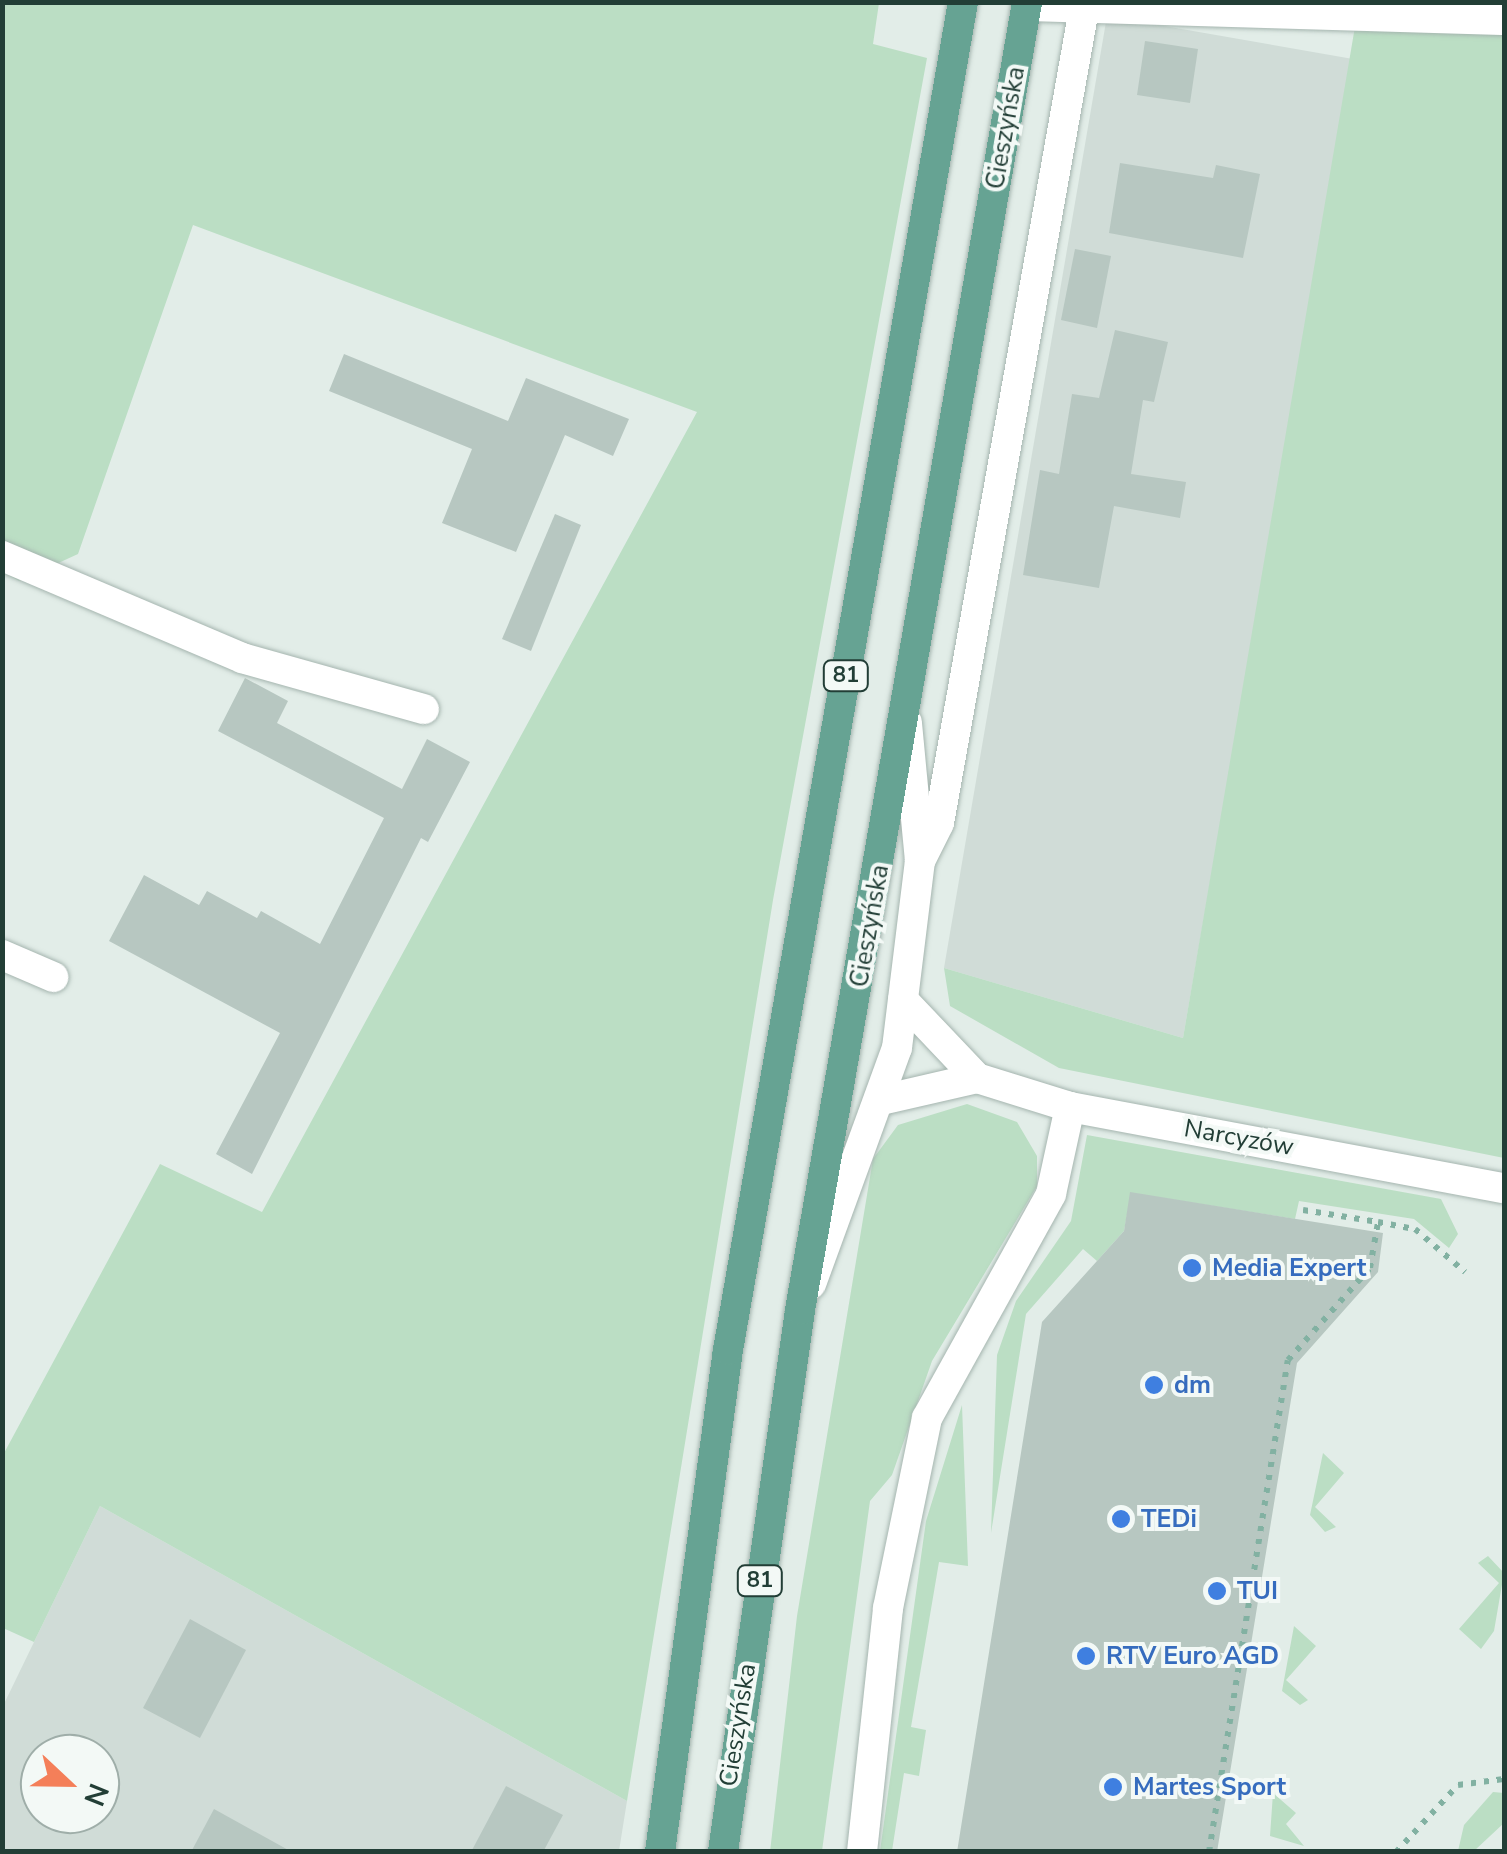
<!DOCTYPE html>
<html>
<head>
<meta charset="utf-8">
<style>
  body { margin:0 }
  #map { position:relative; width:1507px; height:1854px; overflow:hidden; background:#e2ede8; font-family:"Nunito Sans",sans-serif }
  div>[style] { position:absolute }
  .built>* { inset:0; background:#d0dcd7 }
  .green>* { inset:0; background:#bbdec4 }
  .building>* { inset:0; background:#b7c7c1 }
  .path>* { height:6px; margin-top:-3px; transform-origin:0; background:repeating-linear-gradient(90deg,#82b1a2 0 5px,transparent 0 13px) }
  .roads { filter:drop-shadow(0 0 2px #a5b5af) drop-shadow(0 0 2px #a5b5af) }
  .minor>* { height:30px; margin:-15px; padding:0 15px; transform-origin:15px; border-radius:15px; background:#fff }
  .major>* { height:30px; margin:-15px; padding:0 15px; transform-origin:15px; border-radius:15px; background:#66a393 }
  .dots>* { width:28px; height:28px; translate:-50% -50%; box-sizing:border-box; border:5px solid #f3f9f6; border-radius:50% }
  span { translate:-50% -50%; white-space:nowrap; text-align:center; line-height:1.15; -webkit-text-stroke:8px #f3f9f6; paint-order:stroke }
  .shield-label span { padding:2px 8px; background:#f3f9f6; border:2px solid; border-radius:8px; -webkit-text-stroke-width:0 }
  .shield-label { font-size:22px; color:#223e36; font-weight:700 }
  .street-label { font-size:25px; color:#223e36 }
  .shop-label { font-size:25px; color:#366cbe; font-weight:700 }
  .left { translate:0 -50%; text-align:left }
  .frame { position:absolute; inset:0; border:5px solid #223e36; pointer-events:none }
  .north { position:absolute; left:20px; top:1734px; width:100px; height:100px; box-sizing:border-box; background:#f3f9f6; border:2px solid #9faea9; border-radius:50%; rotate:112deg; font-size:28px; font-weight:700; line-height:40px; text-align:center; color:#223e36 }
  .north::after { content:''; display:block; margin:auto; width:35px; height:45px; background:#f47f59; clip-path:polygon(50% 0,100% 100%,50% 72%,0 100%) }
</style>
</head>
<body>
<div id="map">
  <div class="built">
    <div style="clip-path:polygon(1107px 16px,1353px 59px,1183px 1038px,944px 968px)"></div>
    <div style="clip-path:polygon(evenodd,100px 1506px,627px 1801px,619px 1851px,3px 1851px,2px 1708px,100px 1506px,40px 1754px,100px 1754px,100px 1814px,40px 1814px,40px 1754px)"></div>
  </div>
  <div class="green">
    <div style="clip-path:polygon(3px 3px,879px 3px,873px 44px,927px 58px,773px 900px,627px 1801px,100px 1506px,34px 1642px,3px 1628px,3px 1455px,160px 1164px,262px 1212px,697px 412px,193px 225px,78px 554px,19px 581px,3px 572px)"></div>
    <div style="clip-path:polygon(1359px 3px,1504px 3px,1504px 1158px,1059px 1068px,950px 1006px,944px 968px,1183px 1038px)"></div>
    <div style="clip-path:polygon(967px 1104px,1017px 1122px,1037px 1156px,1037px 1186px,932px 1361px,892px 1475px,870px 1501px,822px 1851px,770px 1852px,797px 1616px,873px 1159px,898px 1125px)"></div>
    <div style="clip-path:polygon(1087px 1135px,1441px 1199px,1458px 1234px,1449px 1248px,1414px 1219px,1299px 1201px,1295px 1219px,1131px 1193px,1124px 1231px,1097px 1261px,1083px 1249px,1026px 1314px,991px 1533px,997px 1355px,1016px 1301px,1071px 1221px)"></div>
    <div style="clip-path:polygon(962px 1405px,968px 1566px,939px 1562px,911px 1727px,926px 1730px,919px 1776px,904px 1773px,892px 1851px,880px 1851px,926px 1521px)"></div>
    <div style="clip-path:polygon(1323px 1453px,1344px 1473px,1315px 1507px,1336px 1527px,1325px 1532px,1310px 1515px)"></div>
    <div style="clip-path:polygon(1488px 1556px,1504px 1573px,1494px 1631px,1481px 1649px,1459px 1629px,1499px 1583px,1478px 1563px)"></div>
    <div style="clip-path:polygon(1294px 1626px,1316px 1646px,1286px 1680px,1308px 1700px,1300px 1705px,1282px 1691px)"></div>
    <div style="clip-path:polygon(1493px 1792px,1504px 1793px,1504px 1823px,1474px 1851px,1458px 1851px,1464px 1825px)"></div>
    <div style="clip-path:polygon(1273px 1793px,1296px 1813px,1286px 1824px,1304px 1846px,1270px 1836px)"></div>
  </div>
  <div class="building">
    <div style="clip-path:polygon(1145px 41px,1198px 49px,1190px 103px,1137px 95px)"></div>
    <div style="clip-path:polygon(1120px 163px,1213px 178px,1216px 165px,1260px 174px,1243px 258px,1109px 233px)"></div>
    <div style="clip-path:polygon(1075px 249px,1111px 256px,1097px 328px,1061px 320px)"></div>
    <div style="clip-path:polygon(1115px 330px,1168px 342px,1154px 402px,1143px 400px,1131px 474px,1186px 482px,1180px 518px,1114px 506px,1099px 588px,1023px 575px,1040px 470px,1059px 474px,1072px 394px,1099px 398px)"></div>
    <div style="clip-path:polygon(344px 354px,508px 421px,526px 378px,629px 419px,613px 456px,565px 435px,516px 552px,442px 523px,472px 449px,329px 391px)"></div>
    <div style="clip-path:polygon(555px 514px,581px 525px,531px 651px,502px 639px)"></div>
    <div style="clip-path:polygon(245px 678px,288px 701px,277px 723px,402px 789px,427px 739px,470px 762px,428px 842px,421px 838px,252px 1174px,216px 1154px,280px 1033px,109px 941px,144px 875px,199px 905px,207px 891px,257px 918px,261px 911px,320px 944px,384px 818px,218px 731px)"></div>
    <div style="clip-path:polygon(1130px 1192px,1383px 1233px,1378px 1272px,1297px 1363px,1217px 1852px,957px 1852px,1042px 1322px,1124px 1231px)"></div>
    <div style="clip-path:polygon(190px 1619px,246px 1650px,200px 1738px,143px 1708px)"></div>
    <div style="clip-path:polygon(506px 1786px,563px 1815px,543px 1852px,471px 1852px)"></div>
    <div style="clip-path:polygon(214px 1809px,292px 1852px,191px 1852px)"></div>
  </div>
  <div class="path">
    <div style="left:1303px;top:1210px;width:76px;rotate:9.1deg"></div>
    <div style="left:1209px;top:1852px;width:498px;rotate:-80.9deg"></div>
    <div style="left:1288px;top:1360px;width:123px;rotate:-48.3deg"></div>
    <div style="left:1370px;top:1268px;width:47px;rotate:-80.1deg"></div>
    <div style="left:1378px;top:1222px;width:38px;rotate:11deg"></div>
    <div style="left:1415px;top:1229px;width:66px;rotate:40.7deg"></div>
    <div style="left:1396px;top:1852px;width:91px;rotate:-47.2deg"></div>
    <div style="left:1458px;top:1785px;width:46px;rotate:-7.4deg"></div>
  </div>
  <div class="roads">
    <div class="minor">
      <div style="left:1027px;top:6px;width:477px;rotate:1.7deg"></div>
      <div style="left:2px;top:556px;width:261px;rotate:23deg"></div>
      <div style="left:242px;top:658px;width:189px;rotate:15.7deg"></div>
      <div style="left:920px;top:861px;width:42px;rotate:-63.4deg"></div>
      <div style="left:939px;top:823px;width:827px;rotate:-79.9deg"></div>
      <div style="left:2px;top:955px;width:56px;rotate:23.3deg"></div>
      <div style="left:903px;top:1000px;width:108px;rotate:46.5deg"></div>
      <div style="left:977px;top:1078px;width:97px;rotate:17.3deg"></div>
      <div style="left:1070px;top:1107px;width:441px;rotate:10.6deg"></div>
      <div style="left:886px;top:1099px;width:93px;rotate:-13deg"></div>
      <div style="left:811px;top:1284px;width:251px;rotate:-70deg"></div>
      <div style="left:897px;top:1048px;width:188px;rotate:-83deg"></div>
      <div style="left:920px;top:861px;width:139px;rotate:-95.4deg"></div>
      <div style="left:862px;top:1852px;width:245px;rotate:-83.9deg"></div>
      <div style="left:888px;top:1608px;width:194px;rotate:-78.4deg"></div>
      <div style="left:927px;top:1418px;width:256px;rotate:-61deg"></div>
      <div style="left:1051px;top:1194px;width:89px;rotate:-77.7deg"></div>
    </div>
    <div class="major">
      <div style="left:660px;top:1852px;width:507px;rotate:-82.29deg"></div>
      <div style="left:728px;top:1350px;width:1368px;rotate:-80.11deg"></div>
      <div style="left:723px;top:1852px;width:547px;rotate:-81.91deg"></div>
      <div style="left:800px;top:1310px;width:1328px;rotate:-80.15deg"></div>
    </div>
  </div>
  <div class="dots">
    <div style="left:1192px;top:1268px;background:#3f7fe0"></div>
    <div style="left:1154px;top:1385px;background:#3f7fe0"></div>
    <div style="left:1121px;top:1519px;background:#3f7fe0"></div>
    <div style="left:1217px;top:1591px;background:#3f7fe0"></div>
    <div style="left:1086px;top:1656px;background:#3f7fe0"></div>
    <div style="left:1113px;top:1787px;background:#3f7fe0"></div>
  </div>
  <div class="shield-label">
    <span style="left:846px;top:676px">81</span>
    <span style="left:760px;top:1581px">81</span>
  </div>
  <div class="street-label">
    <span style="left:1006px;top:128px;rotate:-80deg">Cieszyńska</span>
    <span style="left:870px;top:926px;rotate:-80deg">Cieszyńska</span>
    <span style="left:1239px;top:1138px;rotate:10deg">Narcyzów</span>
    <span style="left:738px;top:1725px;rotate:-81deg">Cieszyńska</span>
  </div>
  <div class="shop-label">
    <span class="left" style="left:1212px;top:1268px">Media Expert</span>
    <span class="left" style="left:1174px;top:1385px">dm</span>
    <span class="left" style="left:1141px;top:1519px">TEDi</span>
    <span class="left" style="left:1237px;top:1591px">TUI</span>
    <span class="left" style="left:1106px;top:1656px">RTV Euro AGD</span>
    <span class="left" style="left:1133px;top:1787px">Martes Sport</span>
  </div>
  <div class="frame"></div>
  <div class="north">N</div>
</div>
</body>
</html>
